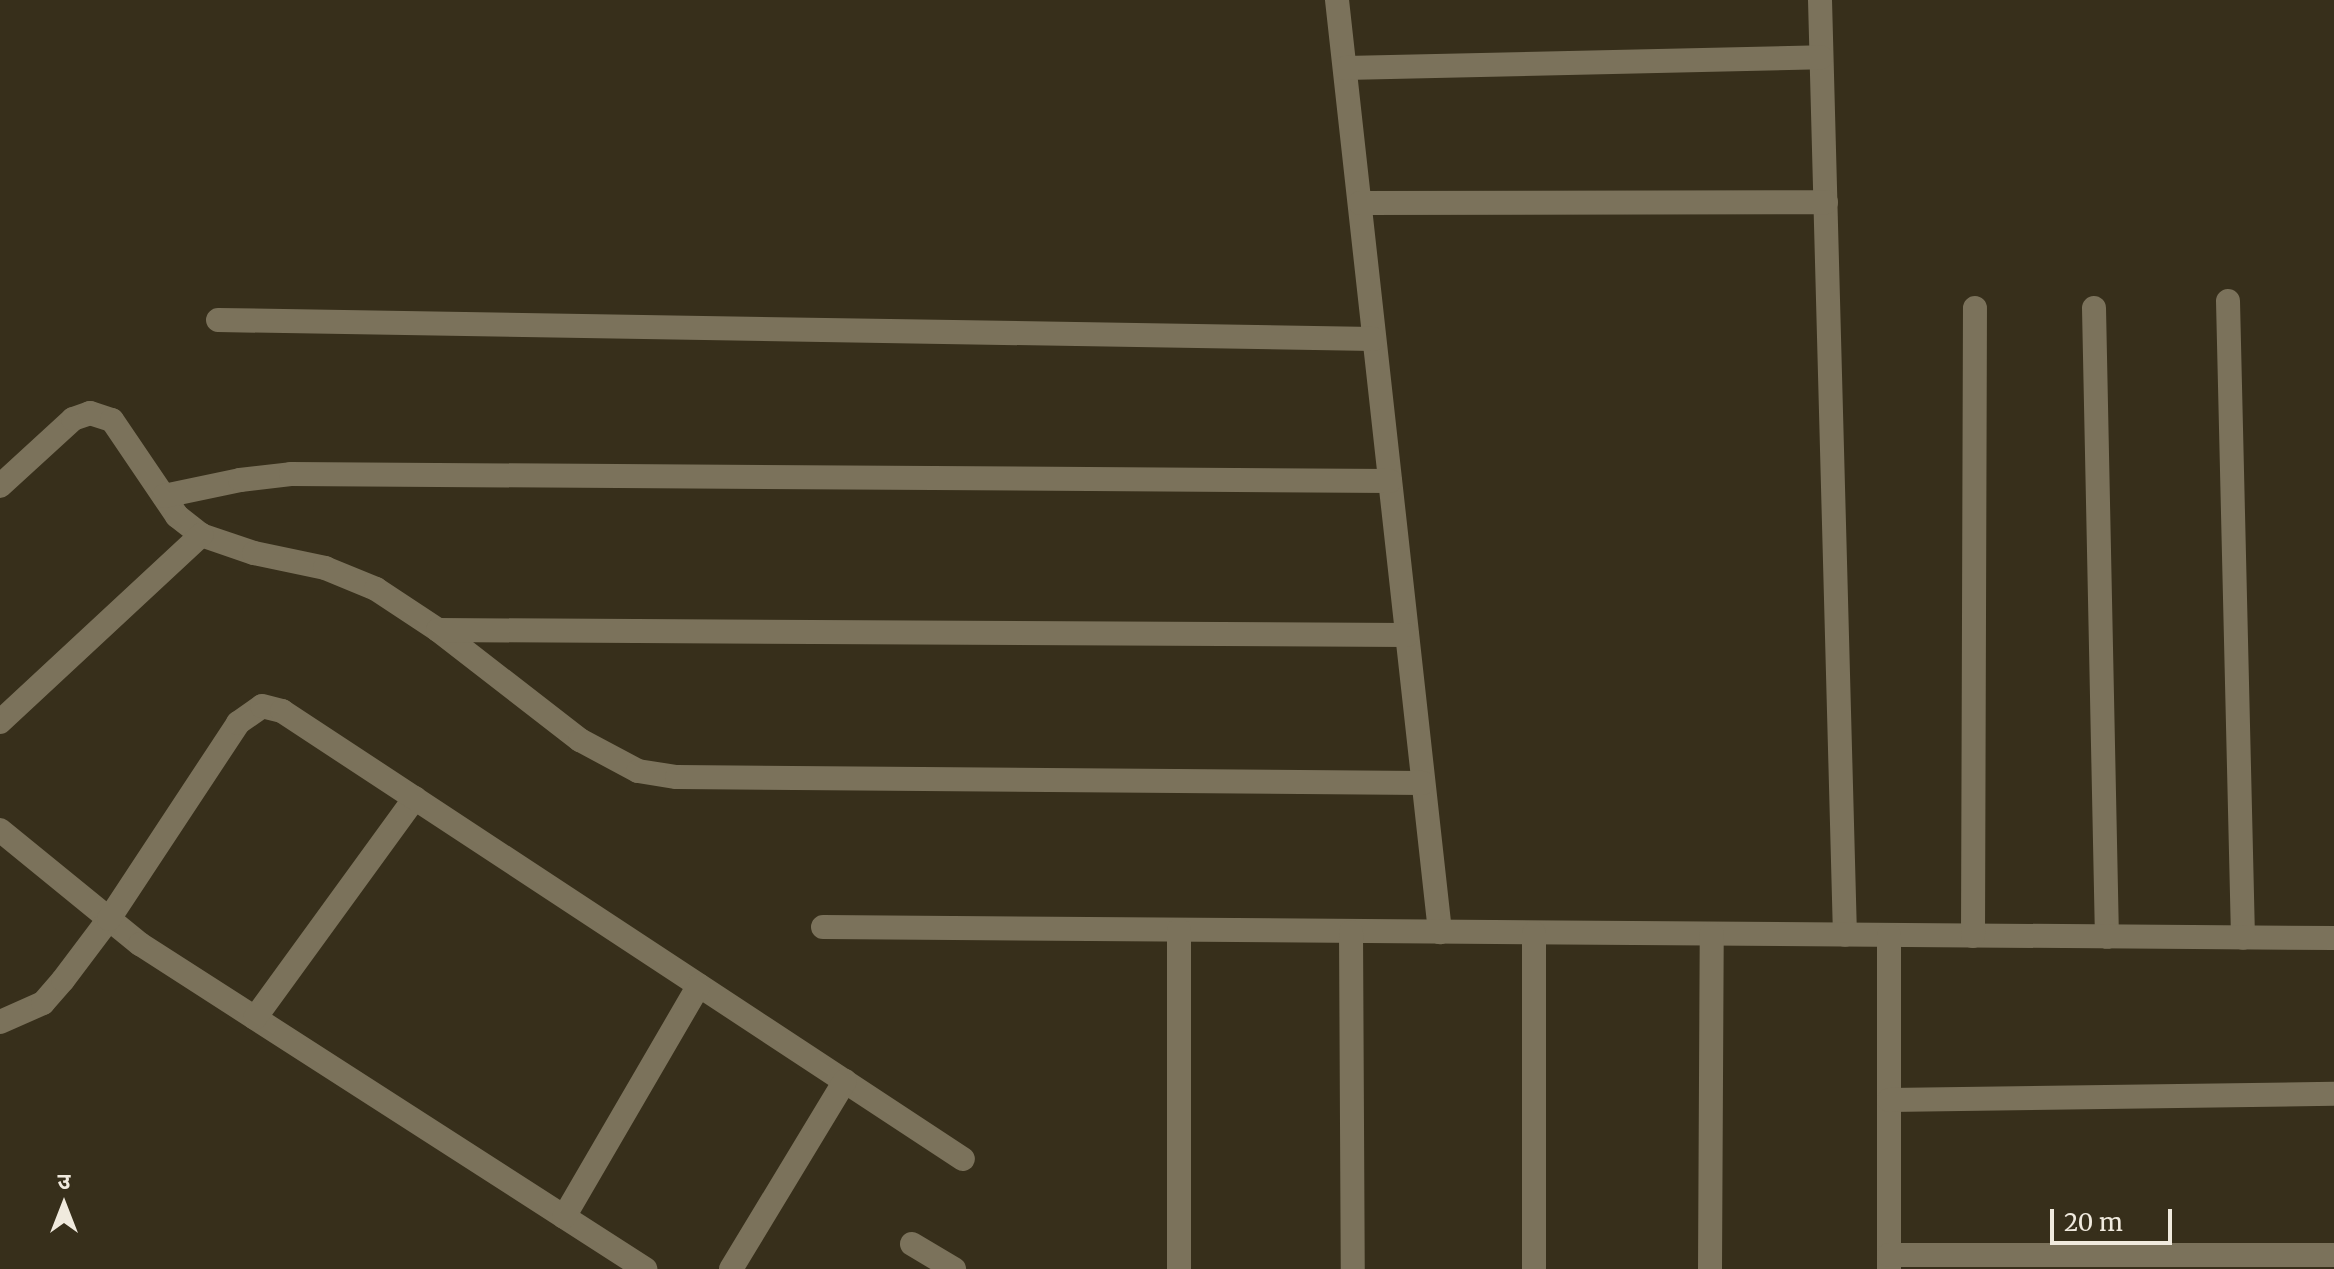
<!DOCTYPE html>
<html>
<head>
<meta charset="utf-8">
<style>
  body { margin:0 }
  #map { position:relative; width:2334px; height:1269px; overflow:hidden; background:#372f1b; font-family:Merriweather,"Noto Sans Devanagari",serif }
  div>[style] { position:absolute }
  .street>* { height:24px; margin:-12px; padding:0 12px; transform-origin:12px; border-radius:12px; background:#7b725b }
  span { translate:-50% -50%; white-space:nowrap; text-align:center; line-height:1.15; -webkit-text-stroke:7px #372f1b; paint-order:stroke }
  .north { position:absolute; left:24px; top:1165px; width:80px; height:80px; -webkit-text-stroke:6px #372f1b; paint-order:stroke; rotate:0deg; font-size:22px; font-weight:700; line-height:32px; text-align:center; color:#f0eade }
  .north::after { content:''; display:block; margin:auto; width:28px; height:36px; background:#f0eade; clip-path:polygon(50% 0,100% 100%,50% 72%,0 100%) }
  .scale { position:absolute; left:2050px; top:1209px; width:122px; height:36px; box-sizing:border-box; border:4px solid #f0eade; border-top:0; padding-left:10px; font-size:24px; line-height:28px; white-space:nowrap; color:#f0eade; -webkit-text-stroke:6px #372f1b; paint-order:stroke }
</style>
</head>
<body>
<div id="map">
  <div class="street">
    <div style="left:1337px;top:0;width:938px;rotate:83.69deg"></div>
    <div style="left:1820px;top:0;width:935px;rotate:88.47deg"></div>
    <div style="left:1345px;top:68px;width:476px;rotate:-1.3deg"></div>
    <div style="left:1360px;top:203px;width:466px;rotate:-0.1deg"></div>
    <div style="left:2228px;top:301px;width:637px;rotate:88.65deg"></div>
    <div style="left:2094px;top:308px;width:629px;rotate:88.82deg"></div>
    <div style="left:218px;top:320px;width:1156px;rotate:0.94deg"></div>
    <div style="left:0;top:486px;width:99px;rotate:-42.5deg"></div>
    <div style="left:73px;top:419px;width:18px;rotate:-19deg"></div>
    <div style="left:90px;top:413px;width:23px;rotate:18deg"></div>
    <div style="left:112px;top:420px;width:116px;rotate:55.9deg"></div>
    <div style="left:177px;top:516px;width:31px;rotate:38deg"></div>
    <div style="left:201px;top:535px;width:56px;rotate:18.8deg"></div>
    <div style="left:254px;top:553px;width:73px;rotate:11.9deg"></div>
    <div style="left:325px;top:568px;width:55px;rotate:22.4deg"></div>
    <div style="left:376px;top:589px;width:74px;rotate:33.5deg"></div>
    <div style="left:438px;top:630px;width:180px;rotate:37.8deg"></div>
    <div style="left:580px;top:740px;width:66px;rotate:28.1deg"></div>
    <div style="left:638px;top:771px;width:39px;rotate:9deg"></div>
    <div style="left:677px;top:777px;width:746px;rotate:0.46deg"></div>
    <div style="left:164px;top:496px;width:78px;rotate:-11.9deg"></div>
    <div style="left:240px;top:480px;width:51px;rotate:-6.7deg"></div>
    <div style="left:291px;top:474px;width:1099px;rotate:0.36deg"></div>
    <div style="left:438px;top:630px;width:969px;rotate:0.3deg"></div>
    <div style="left:0;top:722px;width:275px;rotate:-42.9deg"></div>
    <div style="left:0;top:830px;width:181px;rotate:39.2deg"></div>
    <div style="left:140px;top:944px;width:601px;rotate:32.76deg"></div>
    <div style="left:823px;top:927px;width:1511px;rotate:0.42deg"></div>
    <div style="left:1179px;top:930px;width:339px;rotate:90deg"></div>
    <div style="left:1351px;top:932px;width:337px;rotate:89.7deg"></div>
    <div style="left:1534px;top:933px;width:336px;rotate:90deg"></div>
    <div style="left:1889px;top:935px;width:334px;rotate:90deg"></div>
    <div style="left:1973px;top:936px;width:628px;rotate:-89.82deg"></div>
    <div style="left:255px;top:1018px;width:272px;rotate:-54deg"></div>
    <div style="left:0;top:1022px;width:47px;rotate:-23.8deg"></div>
    <div style="left:43px;top:1003px;width:30px;rotate:-49deg"></div>
    <div style="left:63px;top:980px;width:76px;rotate:-53deg"></div>
    <div style="left:109px;top:919px;width:235px;rotate:-56.6deg"></div>
    <div style="left:238px;top:723px;width:29px;rotate:-35deg"></div>
    <div style="left:262px;top:706px;width:21px;rotate:14deg"></div>
    <div style="left:282px;top:711px;width:815px;rotate:33.34deg"></div>
    <div style="left:1889px;top:1100px;width:445px;rotate:-0.8deg"></div>
    <div style="left:564px;top:1217px;width:268px;rotate:-59.8deg"></div>
    <div style="left:912px;top:1244px;width:49px;rotate:30.8deg"></div>
    <div style="left:1889px;top:1255px;width:445px"></div>
    <div style="left:731px;top:1269px;width:220px;rotate:-58.8deg"></div>
    <div style="left:1710px;top:1269px;width:335px;rotate:-89.7deg"></div>
  </div>
  <div class="north">उ</div>
  <div class="scale">20 m</div>
</div>
</body>
</html>
